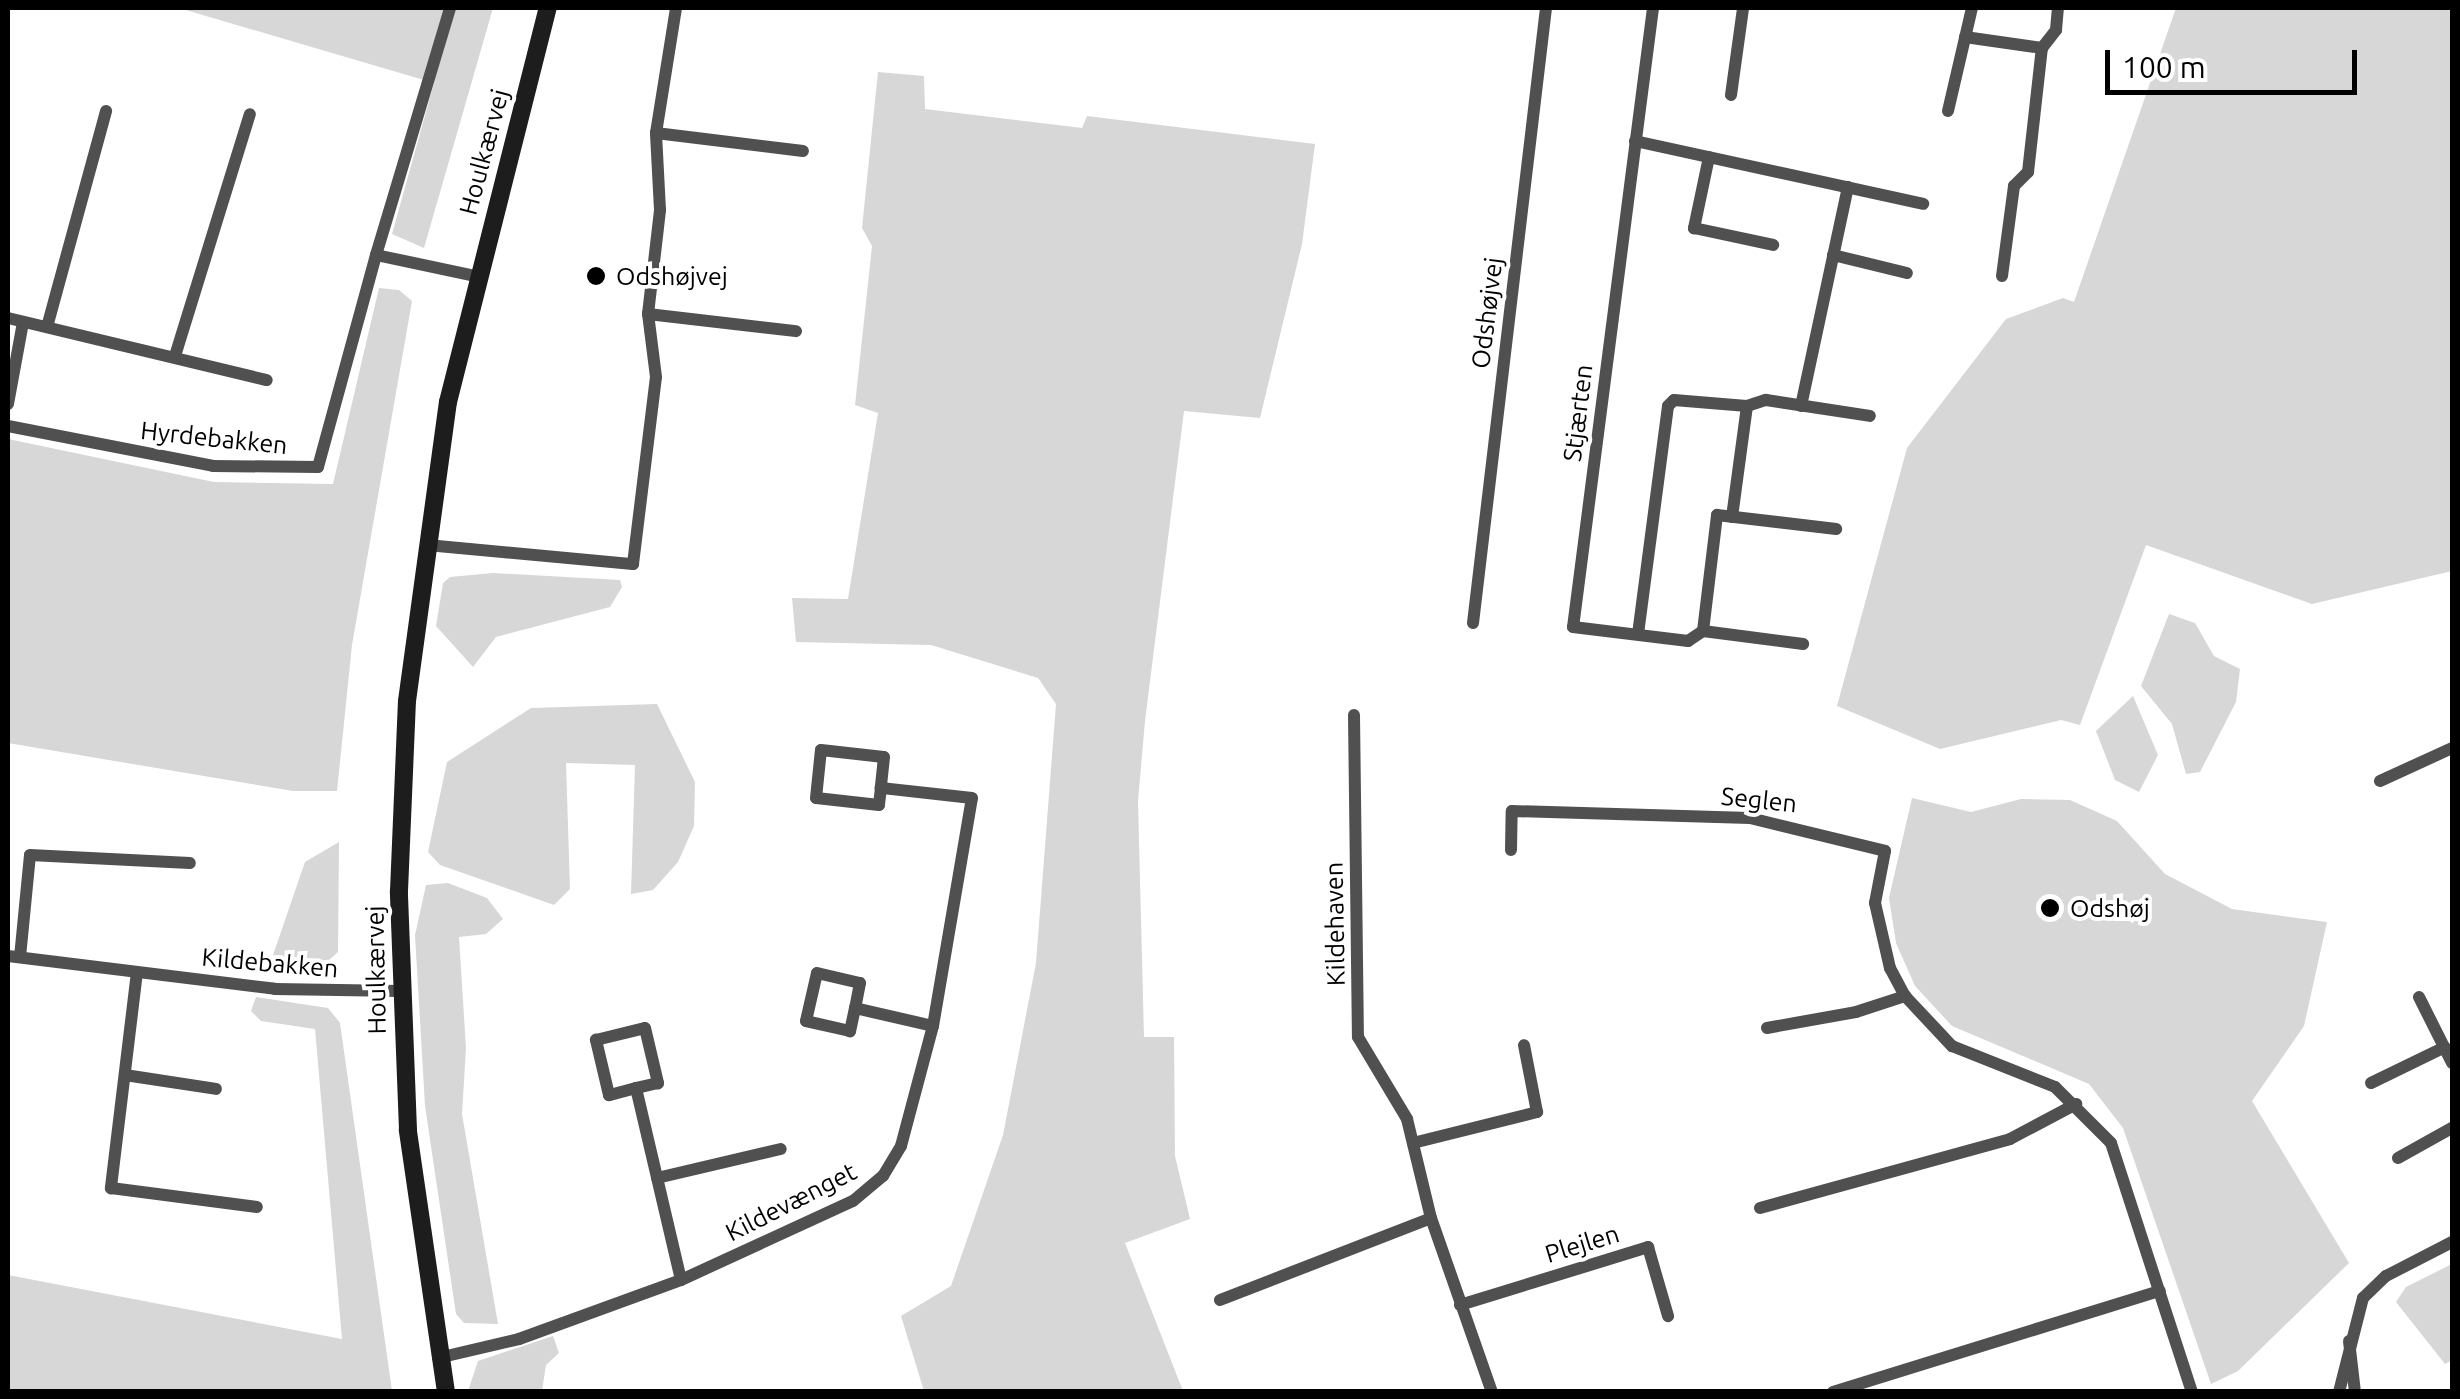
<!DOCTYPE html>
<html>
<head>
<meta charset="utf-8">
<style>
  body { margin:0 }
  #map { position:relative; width:2460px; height:1399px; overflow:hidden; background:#fff; font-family:Ubuntu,sans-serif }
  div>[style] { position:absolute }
  .green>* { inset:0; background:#d7d7d7 }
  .street>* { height:12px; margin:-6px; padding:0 6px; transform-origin:6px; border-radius:6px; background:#505050 }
  .secondary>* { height:18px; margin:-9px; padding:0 9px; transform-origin:9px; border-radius:9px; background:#1d1d1d }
  .dots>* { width:28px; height:28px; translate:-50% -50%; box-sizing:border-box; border:5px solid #fff; border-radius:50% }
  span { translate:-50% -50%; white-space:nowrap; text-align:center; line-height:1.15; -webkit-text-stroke:8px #fff; paint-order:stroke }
  .street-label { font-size:25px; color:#000 }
  .poi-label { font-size:25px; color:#000 }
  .left { translate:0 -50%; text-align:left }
  .frame { position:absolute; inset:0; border:10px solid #000; pointer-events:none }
  .scale { position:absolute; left:2105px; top:50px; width:252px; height:45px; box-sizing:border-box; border:5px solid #000; border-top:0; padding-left:12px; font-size:30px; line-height:35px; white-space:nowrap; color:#000; -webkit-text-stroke:8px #fff; paint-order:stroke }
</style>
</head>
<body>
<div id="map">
  <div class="green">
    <div style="clip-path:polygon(179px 8px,493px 8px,424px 248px,392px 234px,434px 83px)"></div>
    <div style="clip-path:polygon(2176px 8px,2452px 8px,2452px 571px,2312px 604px,2146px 545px,2080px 725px,2061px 720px,1940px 749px,1837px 706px,1907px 448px,2006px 319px,2063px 298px,2074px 302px)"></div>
    <div style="clip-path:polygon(878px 72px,924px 76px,925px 109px,1082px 128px,1087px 116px,1315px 144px,1302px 244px,1260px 418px,1184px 411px,1145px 721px,1138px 801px,1144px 1037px,1174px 1037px,1175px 1156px,1190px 1219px,1125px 1243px,1183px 1391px,924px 1391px,901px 1316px,951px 1286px,1003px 1135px,1036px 963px,1056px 704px,1038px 678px,931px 645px,796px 642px,792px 598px,848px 599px,878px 413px,855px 405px,872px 246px,862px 228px)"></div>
    <div style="clip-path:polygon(379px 288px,399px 290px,412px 301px,352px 645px,337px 791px,293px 791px,8px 743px,8px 439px,214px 482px,333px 484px)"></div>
    <div style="clip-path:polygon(493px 573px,620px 580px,622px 587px,610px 607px,496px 637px,473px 667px,436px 626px,443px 583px,450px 577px)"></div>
    <div style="clip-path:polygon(2169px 614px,2195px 623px,2214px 656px,2240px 669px,2236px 702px,2200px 772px,2186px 774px,2172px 724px,2141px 686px)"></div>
    <div style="clip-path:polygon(2133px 696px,2158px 755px,2139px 792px,2115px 780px,2096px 731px)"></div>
    <div style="clip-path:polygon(657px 704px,695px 782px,694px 826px,678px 862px,653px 890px,631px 894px,635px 765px,566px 763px,570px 889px,554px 905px,440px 865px,428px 852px,447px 762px,531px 708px)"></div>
    <div style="clip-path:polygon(1912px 798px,1971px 812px,2021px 799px,2070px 800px,2117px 821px,2165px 874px,2232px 909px,2327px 922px,2304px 1026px,2252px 1101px,2349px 1263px,2238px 1371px,2211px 1384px,2123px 1128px,2089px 1084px,1952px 1026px,1915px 986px,1896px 943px,1889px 898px)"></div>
    <div style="clip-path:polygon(339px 842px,338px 952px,328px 961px,290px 963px,273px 955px,305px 862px)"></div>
    <div style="clip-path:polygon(448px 883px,487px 898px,503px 919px,486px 934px,459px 937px,466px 1048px,462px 1114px,498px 1324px,464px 1323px,456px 1314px,425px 1106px,415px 935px,426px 885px)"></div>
    <div style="clip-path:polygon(256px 997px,328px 1008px,340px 1023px,392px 1391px,8px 1391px,8px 1275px,342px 1339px,315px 1029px,261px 1021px,251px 1011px)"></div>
    <div style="clip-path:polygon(2452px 1264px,2452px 1360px,2445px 1364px,2396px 1302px,2406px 1287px)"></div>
    <div style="clip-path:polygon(553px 1336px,559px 1353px,546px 1365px,542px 1391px,468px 1391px,478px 1361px)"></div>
  </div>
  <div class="street">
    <div style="left:1653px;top:8px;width:624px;rotate:97.36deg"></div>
    <div style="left:1573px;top:627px;width:116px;rotate:6.9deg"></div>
    <div style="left:1688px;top:641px;width:18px;rotate:-34deg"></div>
    <div style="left:1703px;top:631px;width:101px;rotate:7.4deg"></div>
    <div style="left:1965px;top:37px;width:78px;rotate:8.1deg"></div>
    <div style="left:1731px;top:95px;width:88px;rotate:-82.1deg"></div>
    <div style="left:1948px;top:111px;width:106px;rotate:-76.9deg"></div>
    <div style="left:656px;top:133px;width:148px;rotate:7deg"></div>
    <div style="left:1635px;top:141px;width:295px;rotate:12.3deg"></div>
    <div style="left:1709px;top:157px;width:73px;rotate:101.9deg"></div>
    <div style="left:1694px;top:228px;width:81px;rotate:12.1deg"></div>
    <div style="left:376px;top:255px;width:258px;rotate:-73.3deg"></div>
    <div style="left:1833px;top:255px;width:76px;rotate:13.7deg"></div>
    <div style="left:2002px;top:276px;width:91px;rotate:-82.4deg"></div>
    <div style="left:2014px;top:186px;width:20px;rotate:-45deg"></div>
    <div style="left:2028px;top:172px;width:125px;rotate:-83.6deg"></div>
    <div style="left:2042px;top:48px;width:23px;rotate:-52deg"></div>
    <div style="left:2056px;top:30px;width:22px;rotate:-85deg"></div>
    <div style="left:648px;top:314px;width:149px;rotate:6.6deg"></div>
    <div style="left:8px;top:318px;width:266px;rotate:13.5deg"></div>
    <div style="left:47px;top:327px;width:224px;rotate:-74.7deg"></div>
    <div style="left:175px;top:356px;width:253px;rotate:-72.8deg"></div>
    <div style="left:8px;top:404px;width:83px;rotate:-79.6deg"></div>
    <div style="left:1801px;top:406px;width:224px;rotate:-77.9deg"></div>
    <div style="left:8px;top:426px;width:209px;rotate:11deg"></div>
    <div style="left:213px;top:466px;width:105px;rotate:0.5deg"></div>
    <div style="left:318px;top:467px;width:220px;rotate:-74.7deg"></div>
    <div style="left:376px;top:255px;width:102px;rotate:11.9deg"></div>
    <div style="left:1732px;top:517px;width:112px;rotate:-82.3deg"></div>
    <div style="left:427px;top:545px;width:207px;rotate:5.3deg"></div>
    <div style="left:633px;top:564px;width:188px;rotate:-83deg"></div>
    <div style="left:656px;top:377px;width:64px;rotate:-97.2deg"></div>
    <div style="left:648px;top:314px;width:105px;rotate:-83.4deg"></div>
    <div style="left:660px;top:210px;width:77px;rotate:-93deg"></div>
    <div style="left:656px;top:133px;width:127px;rotate:-80.9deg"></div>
    <div style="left:1473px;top:623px;width:619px;rotate:-83.23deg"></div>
    <div style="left:1703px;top:631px;width:117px;rotate:-83.1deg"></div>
    <div style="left:1717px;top:515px;width:120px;rotate:6.7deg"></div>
    <div style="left:1638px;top:634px;width:230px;rotate:-82.5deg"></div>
    <div style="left:1668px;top:406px;width:8px;rotate:-45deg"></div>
    <div style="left:1674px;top:400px;width:73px;rotate:4.7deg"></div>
    <div style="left:1747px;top:406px;width:20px;rotate:-18deg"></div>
    <div style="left:1766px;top:400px;width:105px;rotate:8.7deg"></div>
    <div style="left:1354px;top:715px;width:322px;rotate:89.3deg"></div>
    <div style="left:1358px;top:1037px;width:96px;rotate:59.1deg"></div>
    <div style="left:1407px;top:1119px;width:102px;rotate:76.4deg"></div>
    <div style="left:1431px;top:1218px;width:184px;rotate:70.7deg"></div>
    <div style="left:2380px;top:781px;width:79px;rotate:-24.6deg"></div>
    <div style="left:1511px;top:850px;width:39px;rotate:-89deg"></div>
    <div style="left:1512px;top:811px;width:238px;rotate:1.7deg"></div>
    <div style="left:1750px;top:818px;width:139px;rotate:13.7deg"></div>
    <div style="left:1885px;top:851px;width:53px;rotate:100.9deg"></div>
    <div style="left:1875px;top:903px;width:67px;rotate:77deg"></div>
    <div style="left:1890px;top:968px;width:32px;rotate:62deg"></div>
    <div style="left:1905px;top:996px;width:69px;rotate:46.8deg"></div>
    <div style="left:1952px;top:1046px;width:111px;rotate:21.7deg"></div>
    <div style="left:2055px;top:1087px;width:79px;rotate:45deg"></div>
    <div style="left:2111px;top:1143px;width:262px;rotate:72deg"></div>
    <div style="left:8px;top:956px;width:269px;rotate:7deg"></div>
    <div style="left:275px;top:989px;width:125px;rotate:0.9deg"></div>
    <div style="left:20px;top:957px;width:102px;rotate:-84.4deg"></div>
    <div style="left:30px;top:855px;width:160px;rotate:2.9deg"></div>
    <div style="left:137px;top:972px;width:218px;rotate:96.9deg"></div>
    <div style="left:111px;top:1188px;width:147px;rotate:7.4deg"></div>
    <div style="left:2419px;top:997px;width:74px;rotate:63.4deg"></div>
    <div style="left:855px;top:1008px;width:24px;rotate:102deg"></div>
    <div style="left:850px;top:1031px;width:45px;rotate:-167.2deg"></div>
    <div style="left:806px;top:1021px;width:49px;rotate:-77.1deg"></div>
    <div style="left:817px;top:973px;width:44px;rotate:13.1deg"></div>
    <div style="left:860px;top:983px;width:25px;rotate:101deg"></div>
    <div style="left:855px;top:1008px;width:80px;rotate:13deg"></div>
    <div style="left:1767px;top:1028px;width:90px;rotate:-10.2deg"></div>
    <div style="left:1856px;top:1012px;width:52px;rotate:-18.1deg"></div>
    <div style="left:125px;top:1075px;width:92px;rotate:8.7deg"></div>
    <div style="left:2371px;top:1083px;width:82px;rotate:-25.9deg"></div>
    <div style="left:636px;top:1088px;width:28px;rotate:165deg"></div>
    <div style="left:609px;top:1095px;width:57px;rotate:-103.3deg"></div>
    <div style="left:596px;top:1040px;width:50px;rotate:-13.8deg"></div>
    <div style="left:645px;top:1028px;width:57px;rotate:76.7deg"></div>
    <div style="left:658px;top:1083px;width:23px;rotate:167deg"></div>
    <div style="left:636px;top:1088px;width:197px;rotate:76.8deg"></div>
    <div style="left:1413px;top:1143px;width:128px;rotate:-14deg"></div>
    <div style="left:1537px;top:1112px;width:68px;rotate:-101deg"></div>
    <div style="left:2398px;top:1158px;width:62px;rotate:-29.1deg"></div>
    <div style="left:657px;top:1178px;width:127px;rotate:-13.2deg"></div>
    <div style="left:1760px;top:1208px;width:259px;rotate:-15.4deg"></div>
    <div style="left:2010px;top:1139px;width:75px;rotate:-27.9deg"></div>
    <div style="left:1220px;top:1300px;width:226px;rotate:-21.2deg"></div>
    <div style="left:1460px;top:1305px;width:197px;rotate:-17.1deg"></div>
    <div style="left:1648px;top:1247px;width:72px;rotate:73.8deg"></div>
    <div style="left:2349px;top:1341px;width:51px;rotate:83.3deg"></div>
    <div style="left:438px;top:1358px;width:83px;rotate:-13.2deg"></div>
    <div style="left:519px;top:1339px;width:172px;rotate:-20deg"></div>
    <div style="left:681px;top:1280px;width:189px;rotate:-24.7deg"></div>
    <div style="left:853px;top:1201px;width:39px;rotate:-40deg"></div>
    <div style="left:883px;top:1176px;width:35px;rotate:-59deg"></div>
    <div style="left:901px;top:1146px;width:124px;rotate:-75.1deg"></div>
    <div style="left:933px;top:1026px;width:231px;rotate:-80.3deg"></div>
    <div style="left:972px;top:798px;width:92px;rotate:-173.7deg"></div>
    <div style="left:881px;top:788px;width:17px;rotate:97deg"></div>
    <div style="left:879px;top:805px;width:63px;rotate:-173.7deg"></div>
    <div style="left:816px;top:798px;width:48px;rotate:-84.1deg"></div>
    <div style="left:821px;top:750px;width:63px;rotate:6.3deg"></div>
    <div style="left:884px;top:757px;width:31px;rotate:96deg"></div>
    <div style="left:1833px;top:1392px;width:342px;rotate:-17.2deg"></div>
    <div style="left:2339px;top:1392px;width:97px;rotate:-75.7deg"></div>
    <div style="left:2363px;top:1298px;width:32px;rotate:-44deg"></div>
    <div style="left:2386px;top:1276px;width:74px;rotate:-27.3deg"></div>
  </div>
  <div class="secondary">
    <div style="left:446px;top:1392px;width:265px;rotate:-98.3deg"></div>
    <div style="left:408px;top:1130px;width:239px;rotate:-92.2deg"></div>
    <div style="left:399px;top:891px;width:190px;rotate:-87.6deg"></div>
    <div style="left:407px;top:701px;width:302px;rotate:-82.2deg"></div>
    <div style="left:448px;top:402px;width:406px;rotate:-75.8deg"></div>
  </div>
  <div class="dots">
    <div style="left:596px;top:276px;background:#000"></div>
    <div style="left:2050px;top:908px;background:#000"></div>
  </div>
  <div class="street-label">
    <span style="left:484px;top:152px;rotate:-75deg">Houlkærvej</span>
    <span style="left:1487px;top:313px;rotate:-83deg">Odshøjvej</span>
    <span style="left:1578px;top:413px;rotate:-83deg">Stjærten</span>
    <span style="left:214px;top:438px;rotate:6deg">Hyrdebakken</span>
    <span style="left:1759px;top:800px;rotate:6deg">Seglen</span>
    <span style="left:1335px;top:924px;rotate:-91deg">Kildehaven</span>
    <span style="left:270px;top:963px;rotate:5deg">Kildebakken</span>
    <span style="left:376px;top:970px;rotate:-91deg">Houlkærvej</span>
    <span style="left:791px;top:1202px;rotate:-27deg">Kildevænget</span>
    <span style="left:1582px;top:1244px;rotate:-17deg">Plejlen</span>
  </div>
  <div class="poi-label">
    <span class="left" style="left:616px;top:276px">Odshøjvej</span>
    <span class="left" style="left:2070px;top:908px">Odshøj</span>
  </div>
  <div class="frame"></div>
  <div class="scale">100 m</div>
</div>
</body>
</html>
